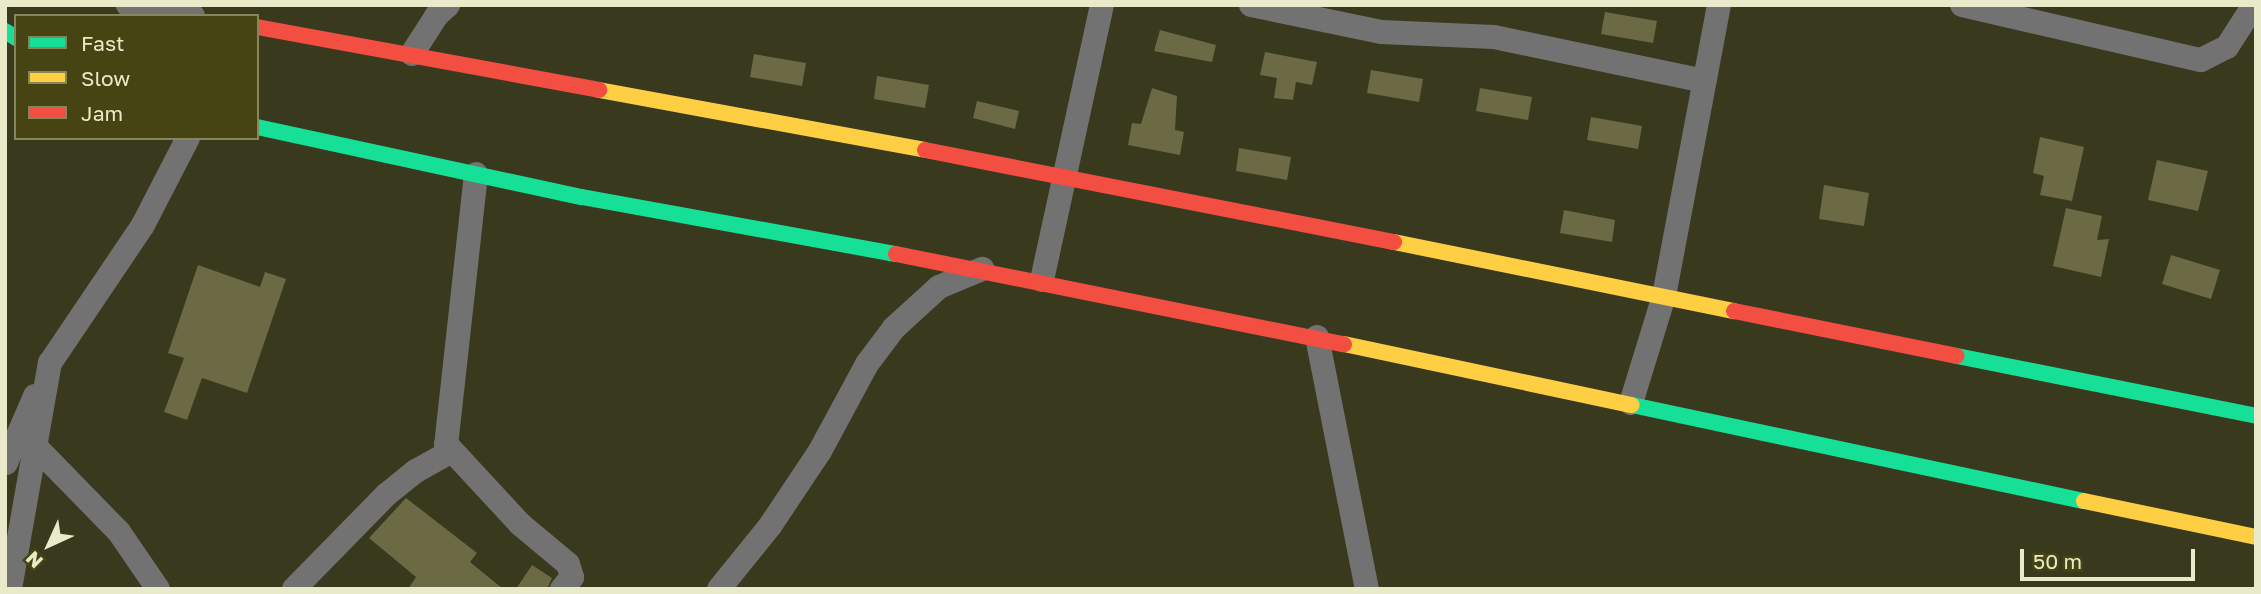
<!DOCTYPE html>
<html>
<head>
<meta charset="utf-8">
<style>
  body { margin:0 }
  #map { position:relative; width:2261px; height:594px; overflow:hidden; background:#39391e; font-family:"Golos Text",sans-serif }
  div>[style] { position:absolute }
  .building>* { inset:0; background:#6b6a44 }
  .street>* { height:24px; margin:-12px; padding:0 12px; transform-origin:12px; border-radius:12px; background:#737272 }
  .fast>* { height:16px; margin:-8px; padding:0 8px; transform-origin:8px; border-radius:8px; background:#16e098 }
  .slow>* { height:16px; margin:-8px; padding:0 8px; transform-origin:8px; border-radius:8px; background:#ffcf43 }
  .jam>* { height:16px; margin:-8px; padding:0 8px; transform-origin:8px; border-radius:8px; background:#f24e42 }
  span { translate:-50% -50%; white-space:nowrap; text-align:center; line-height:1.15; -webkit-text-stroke:7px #454412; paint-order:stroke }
  .frame { position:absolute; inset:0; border:7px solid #e9eac9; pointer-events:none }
  .legend { position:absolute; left:14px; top:14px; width:245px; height:126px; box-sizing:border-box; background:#454412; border:2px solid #87865b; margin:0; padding:9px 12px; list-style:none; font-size:21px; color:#e9eac9 }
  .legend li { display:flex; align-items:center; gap:14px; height:35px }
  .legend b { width:35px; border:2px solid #87865b }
  .north { position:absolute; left:14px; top:510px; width:70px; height:70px; -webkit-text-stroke:5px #454412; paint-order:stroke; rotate:225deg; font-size:19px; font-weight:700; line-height:28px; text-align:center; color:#e9eac9 }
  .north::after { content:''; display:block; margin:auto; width:24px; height:32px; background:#e9eac9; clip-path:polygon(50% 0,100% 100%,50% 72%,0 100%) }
  .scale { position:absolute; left:2020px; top:549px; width:175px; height:32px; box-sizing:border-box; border:4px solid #e9eac9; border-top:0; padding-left:9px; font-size:21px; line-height:24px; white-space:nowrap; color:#e9eac9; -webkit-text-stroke:5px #454412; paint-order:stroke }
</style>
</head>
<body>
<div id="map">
  <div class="building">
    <div style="clip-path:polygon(1605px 12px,1657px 21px,1653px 43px,1601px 34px)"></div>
    <div style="clip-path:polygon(1160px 30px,1216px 45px,1212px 62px,1154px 51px)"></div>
    <div style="clip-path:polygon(1265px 52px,1317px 62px,1312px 85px,1296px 82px,1293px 100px,1274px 98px,1277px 78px,1260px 75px)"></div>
    <div style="clip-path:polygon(754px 54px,806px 63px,802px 86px,750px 77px)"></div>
    <div style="clip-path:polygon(1371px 70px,1423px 79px,1419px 102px,1367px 93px)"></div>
    <div style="clip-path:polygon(877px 76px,929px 85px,925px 108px,874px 99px)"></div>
    <div style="clip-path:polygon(1152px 88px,1177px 96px,1175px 130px,1184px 132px,1180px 155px,1128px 145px,1132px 123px,1141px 124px)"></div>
    <div style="clip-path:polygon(1480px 88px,1532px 97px,1528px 120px,1476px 111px)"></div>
    <div style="clip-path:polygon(977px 101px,1019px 111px,1015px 129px,973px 118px)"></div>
    <div style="clip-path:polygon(1591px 117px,1642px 126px,1638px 149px,1587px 140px)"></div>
    <div style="clip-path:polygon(2040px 137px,2084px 147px,2072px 201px,2040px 195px,2044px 176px,2033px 173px)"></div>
    <div style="clip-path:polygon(1239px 148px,1291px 157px,1287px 180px,1236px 171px)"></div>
    <div style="clip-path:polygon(2157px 160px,2208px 171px,2198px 211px,2148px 200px)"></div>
    <div style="clip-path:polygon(1824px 185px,1869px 193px,1864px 226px,1819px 219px)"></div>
    <div style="clip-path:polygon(2066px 208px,2102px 216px,2097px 240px,2109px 239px,2101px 277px,2053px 266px)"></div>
    <div style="clip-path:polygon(1564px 210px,1615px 220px,1612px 242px,1560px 233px)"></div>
    <div style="clip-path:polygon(2171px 255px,2220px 270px,2211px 299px,2162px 284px)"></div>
    <div style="clip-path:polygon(198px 265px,260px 287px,265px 272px,286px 279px,247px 393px,202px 378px,187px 420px,164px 412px,184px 358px,168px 353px)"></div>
    <div style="clip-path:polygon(406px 498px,477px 553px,470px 562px,503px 589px,408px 589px,416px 577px,369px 538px)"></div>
    <div style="clip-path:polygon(532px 565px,552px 578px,547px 589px,516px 589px)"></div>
  </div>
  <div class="street">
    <div style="left:128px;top:5px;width:66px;rotate:9.6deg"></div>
    <div style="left:1251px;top:5px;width:133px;rotate:11.7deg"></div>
    <div style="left:1381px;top:32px;width:113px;rotate:2.5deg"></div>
    <div style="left:1494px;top:37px;width:215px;rotate:11.8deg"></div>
    <div style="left:1962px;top:5px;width:245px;rotate:13deg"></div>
    <div style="left:2201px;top:60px;width:29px;rotate:-27deg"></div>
    <div style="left:2227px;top:47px;width:50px;rotate:-57.3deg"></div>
    <div style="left:412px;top:54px;width:46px;rotate:-57.3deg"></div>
    <div style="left:437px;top:15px;width:15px;rotate:-42deg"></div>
    <div style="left:476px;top:174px;width:272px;rotate:96.3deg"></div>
    <div style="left:446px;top:444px;width:109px;rotate:47.2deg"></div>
    <div style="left:520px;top:524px;width:62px;rotate:39.8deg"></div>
    <div style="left:568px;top:564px;width:14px;rotate:73deg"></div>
    <div style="left:572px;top:577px;width:16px;rotate:130deg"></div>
    <div style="left:1042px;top:280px;width:281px;rotate:-77.7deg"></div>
    <div style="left:1317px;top:337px;width:257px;rotate:78.8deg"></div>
    <div style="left:1631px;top:403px;width:112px;rotate:-72.9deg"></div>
    <div style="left:1664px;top:296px;width:296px;rotate:-79.3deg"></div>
    <div style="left:36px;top:447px;width:119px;rotate:45.7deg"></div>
    <div style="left:119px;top:532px;width:69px;rotate:55.6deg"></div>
    <div style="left:6px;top:463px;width:73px;rotate:-66.6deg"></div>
    <div style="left:10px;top:589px;width:230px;rotate:-80deg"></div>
    <div style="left:50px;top:363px;width:166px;rotate:-56deg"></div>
    <div style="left:143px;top:225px;width:98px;rotate:-62.7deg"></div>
    <div style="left:294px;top:589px;width:132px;rotate:-45.6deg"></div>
    <div style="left:386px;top:495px;width:38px;rotate:-39deg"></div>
    <div style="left:416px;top:471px;width:39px;rotate:-29deg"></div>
    <div style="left:719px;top:589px;width:81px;rotate:-51deg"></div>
    <div style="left:770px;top:526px;width:90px;rotate:-56.3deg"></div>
    <div style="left:820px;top:451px;width:99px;rotate:-61.6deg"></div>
    <div style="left:867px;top:364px;width:45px;rotate:-53.1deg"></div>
    <div style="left:894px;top:328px;width:61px;rotate:-42.3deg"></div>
    <div style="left:939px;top:287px;width:47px;rotate:-22.7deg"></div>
  </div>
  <div class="fast">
    <div style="left:5px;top:31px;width:13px;rotate:32deg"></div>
    <div style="left:257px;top:127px;width:332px;rotate:12.2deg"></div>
    <div style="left:582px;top:197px;width:319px;rotate:10.3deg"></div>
    <div style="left:1957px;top:356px;width:305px;rotate:11.3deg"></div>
    <div style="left:1632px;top:405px;width:462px;rotate:12deg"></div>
  </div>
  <div class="slow">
    <div style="left:599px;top:90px;width:331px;rotate:10.4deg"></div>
    <div style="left:1394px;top:242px;width:347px;rotate:11.5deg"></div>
    <div style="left:1344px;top:344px;width:294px;rotate:12deg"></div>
    <div style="left:2084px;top:501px;width:176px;rotate:11.8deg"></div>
  </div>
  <div class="jam">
    <div style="left:257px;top:27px;width:348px;rotate:10.4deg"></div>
    <div style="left:925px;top:150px;width:478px;rotate:11.1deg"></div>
    <div style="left:896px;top:254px;width:457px;rotate:11.4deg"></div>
    <div style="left:1734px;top:311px;width:227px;rotate:11.4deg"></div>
  </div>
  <div class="frame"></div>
  <ul class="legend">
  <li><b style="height:9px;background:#16e098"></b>Fast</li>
  <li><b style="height:9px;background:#ffcf43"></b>Slow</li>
  <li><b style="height:9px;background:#f24e42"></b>Jam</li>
  </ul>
  <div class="north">N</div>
  <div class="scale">50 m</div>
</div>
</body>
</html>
